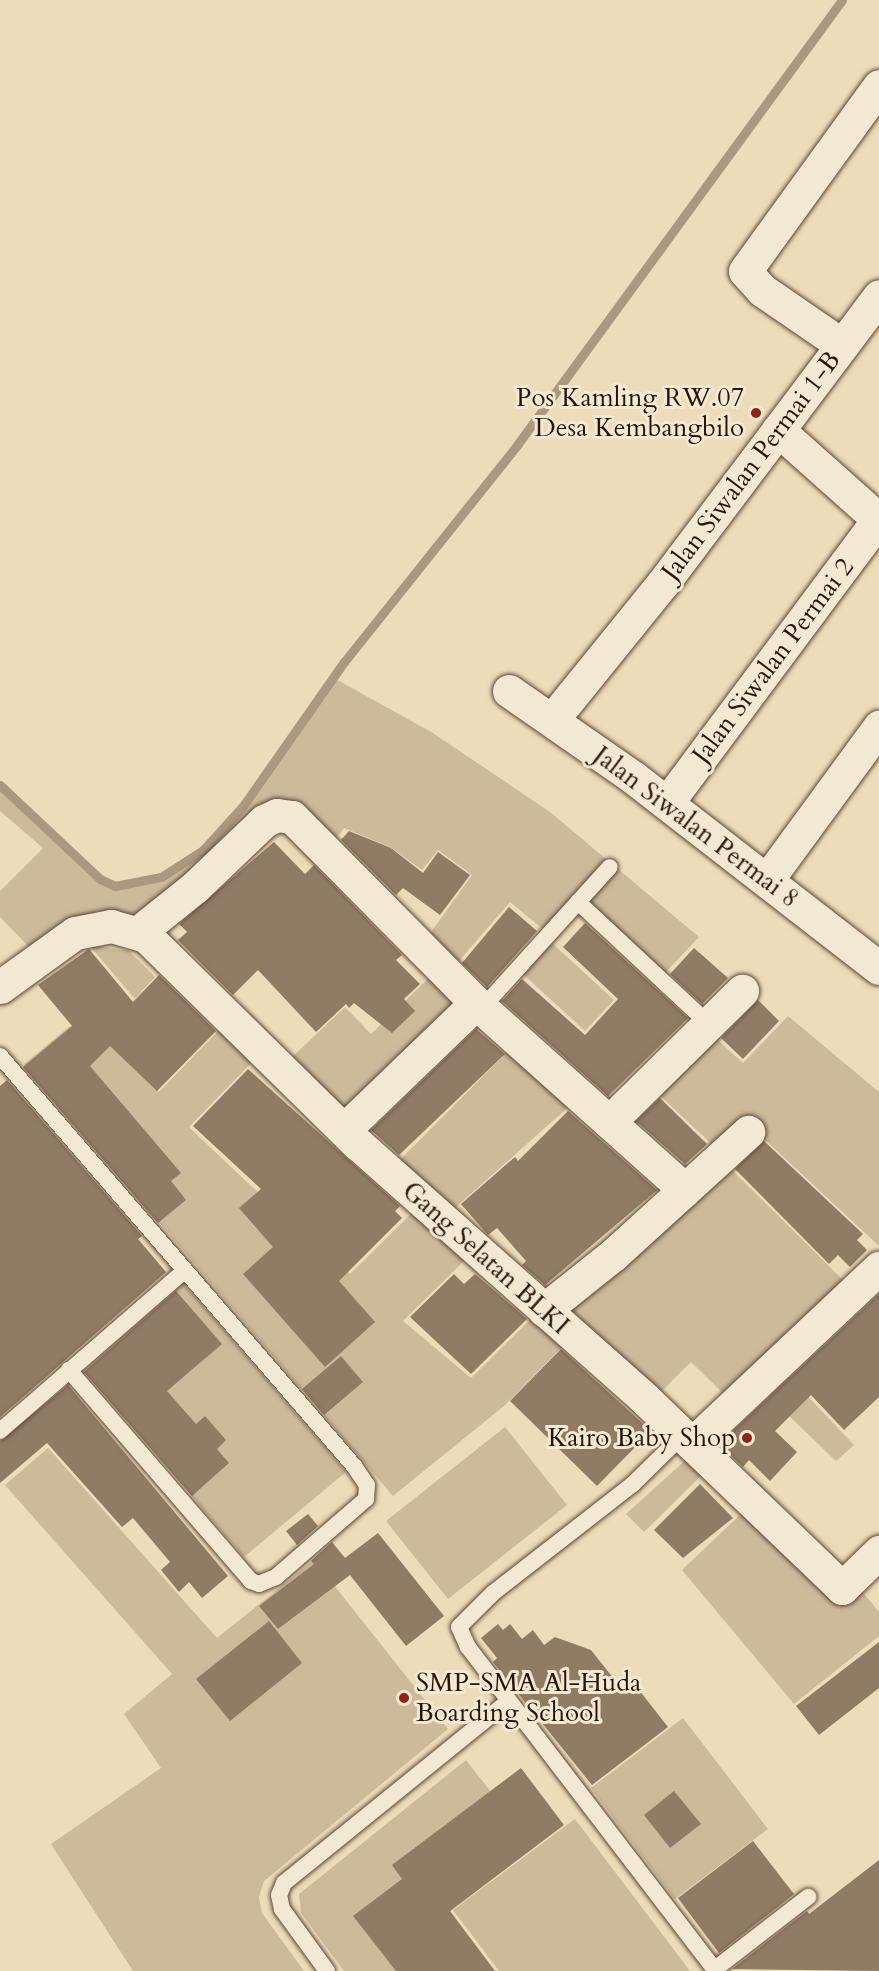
<!DOCTYPE html>
<html>
<head>
<meta charset="utf-8">
<style>
  body { margin:0 }
  #map { position:relative; width:879px; height:1971px; overflow:hidden; background:#eddcb9; font-family:Cardo,serif }
  div>[style] { position:absolute }
  .green>* { inset:0; background:#ccba9b }
  .stream>* { height:9px; margin:-4.5px; padding:0 4.5px; transform-origin:4.5px; border-radius:4.5px; background:#ab987e }
  .building>* { inset:0; background:#907c65 }
  .roads { filter:drop-shadow(0 0 2px #5c4636) drop-shadow(0 0 2px #5c4636) }
  .lane>* { height:16px; margin:-8px; padding:0 8px; transform-origin:8px; border-radius:8px; background:#f3e8d2 }
  .street>* { height:33px; margin:-16.5px; padding:0 16.5px; transform-origin:16.5px; border-radius:16.5px; background:#f3e8d2 }
  .dots>* { width:16px; height:16px; translate:-50% -50%; box-sizing:border-box; border:3px solid #f3e8d2; border-radius:50% }
  span { translate:-50% -50%; white-space:nowrap; text-align:center; line-height:1.15; -webkit-text-stroke:6px #f3e8d2; paint-order:stroke }
  .poi-label { font-size:26px; color:#2b140a }
  .right { translate:-100% -50%; text-align:right }
  .left { translate:0 -50%; text-align:left }
  .street-label { font-size:26px; color:#2b140a }
</style>
</head>
<body>
<div id="map">
  <div class="green">
    <div style="clip-path:polygon(332px 677px,433px 733px,550px 812px,699px 937px,664px 974px,576px 892px,543px 929px,510px 902px,453px 968px,426px 939px,472px 875px,438px 850px,422px 870px,390px 847px,344px 828px,332px 843px,303px 814px,140px 918px,31px 949px,0 917px,0 891px,43px 848px,0 811px,0 785px,107px 883px,122px 887px,149px 881px,190px 859px,225px 829px)"></div>
    <div style="clip-path:polygon(552px 943px,614px 1000px,585px 1031px,523px 974px)"></div>
    <div style="clip-path:polygon(89px 945px,129px 951px,155px 977px,135px 999px)"></div>
    <div style="clip-path:polygon(434px 973px,464px 1003px,344px 1119px,288px 1061px,345px 1007px,371px 1034px)"></div>
    <div style="clip-path:polygon(788px 1016px,879px 1092px,879px 1246px,746px 1122px,717px 1149px,655px 1091px,711px 1034px,743px 1063px)"></div>
    <div style="clip-path:polygon(224px 1025px,257px 1057px,189px 1127px,250px 1185px,350px 1274px,416px 1209px,469px 1256px,403px 1321px,471px 1378px,536px 1314px,567px 1342px,504px 1406px,393px 1496px,24px 1064px,70px 1026px,86px 1046px,110px 1026px,159px 1092px)"></div>
    <div style="clip-path:polygon(513px 1046px,574px 1102px,447px 1215px,394px 1166px)"></div>
    <div style="clip-path:polygon(727px 1165px,847px 1284px,727px 1397px,691px 1362px,656px 1397px,561px 1310px)"></div>
    <div style="clip-path:polygon(183px 1283px,346px 1472px,244px 1557px,84px 1370px)"></div>
    <div style="clip-path:polygon(781px 1368px,854px 1445px,836px 1461px,760px 1388px)"></div>
    <div style="clip-path:polygon(505px 1427px,567px 1505px,448px 1599px,386px 1521px)"></div>
    <div style="clip-path:polygon(48px 1448px,217px 1638px,314px 1560px,448px 1729px,264px 1881px,259px 1897px,262px 1913px,304px 1971px,133px 1971px,51px 1844px,161px 1768px,124px 1714px,172px 1674px,5px 1485px)"></div>
    <div style="clip-path:polygon(689px 1457px,705px 1472px,644px 1532px,626px 1514px)"></div>
    <div style="clip-path:polygon(745px 1510px,837px 1604px,857px 1585px,879px 1612px,879px 1636px,794px 1704px,682px 1570px)"></div>
    <div style="clip-path:polygon(683px 1718px,768px 1829px,675px 1899px,591px 1788px)"></div>
    <div style="clip-path:polygon(466px 1760px,534px 1847px,434px 1924px,470px 1971px,344px 1971px,301px 1913px,299px 1894px)"></div>
    <div style="clip-path:polygon(575px 1819px,690px 1971px,499px 1971px,453px 1910px)"></div>
  </div>
  <div class="stream">
    <div style="left:0;top:785px;width:137px;rotate:43.2deg"></div>
    <div style="left:100px;top:879px;width:17px;rotate:25deg"></div>
    <div style="left:115px;top:886px;width:47px;rotate:-11.1deg"></div>
    <div style="left:161px;top:877px;width:50px;rotate:-32.7deg"></div>
    <div style="left:203px;top:850px;width:59px;rotate:-47.7deg"></div>
    <div style="left:243px;top:806px;width:176px;rotate:-55deg"></div>
    <div style="left:344px;top:662px;width:278px;rotate:-51.4deg"></div>
    <div style="left:517px;top:445px;width:551px;rotate:-53.86deg"></div>
  </div>
  <div class="building">
    <div style="clip-path:polygon(349px 831px,391px 848px,423px 873px,438px 852px,470px 875px,440px 915px,403px 888px,396px 895px,341px 840px)"></div>
    <div style="clip-path:polygon(274px 842px,305px 874px,314px 865px,402px 955px,396px 960px,420px 984px,404px 999px,415px 1011px,392px 1033px,354px 1003px,349px 1008px,346px 1004px,316px 1032px,258px 970px,233px 995px,178px 940px,187px 932px,179px 924px)"></div>
    <div style="clip-path:polygon(509px 907px,537px 931px,487px 987px,462px 963px)"></div>
    <div style="clip-path:polygon(585px 923px,688px 1018px,608px 1096px,502px 1001px,522px 979px,585px 1035px,618px 999px,563px 947px)"></div>
    <div style="clip-path:polygon(694px 948px,728px 978px,702px 1004px,670px 974px)"></div>
    <div style="clip-path:polygon(89px 949px,133px 1002px,159px 975px,216px 1031px,157px 1091px,110px 1046px,90px 1066px,181px 1173px,171px 1181px,186px 1200px,158px 1223px,23px 1067px,72px 1026px,38px 985px)"></div>
    <div style="clip-path:polygon(758px 1000px,779px 1021px,743px 1059px,721px 1038px)"></div>
    <div style="clip-path:polygon(476px 1029px,505px 1054px,399px 1155px,371px 1130px)"></div>
    <div style="clip-path:polygon(248px 1069px,400px 1206px,395px 1211px,402px 1218px,339px 1281px,375px 1322px,325px 1367px,243px 1274px,273px 1247px,239px 1208px,261px 1189px,193px 1126px)"></div>
    <div style="clip-path:polygon(7px 1080px,142px 1236px,138px 1239px,166px 1272px,0 1417px,0 1086px)"></div>
    <div style="clip-path:polygon(660px 1098px,707px 1144px,685px 1164px,636px 1121px)"></div>
    <div style="clip-path:polygon(568px 1111px,657px 1190px,545px 1285px,522px 1265px,526px 1261px,497px 1228px,488px 1235px,461px 1204px,515px 1157px,518px 1161px)"></div>
    <div style="clip-path:polygon(764px 1141px,863px 1234px,857px 1240px,867px 1250px,850px 1267px,838px 1255px,829px 1264px,735px 1169px)"></div>
    <div style="clip-path:polygon(454px 1274px,464px 1284px,475px 1274px,527px 1319px,471px 1374px,410px 1317px)"></div>
    <div style="clip-path:polygon(176px 1291px,222px 1344px,167px 1391px,196px 1424px,205px 1416px,226px 1440px,217px 1449px,229px 1463px,192px 1496px,84px 1372px)"></div>
    <div style="clip-path:polygon(879px 1294px,879px 1397px,844px 1430px,811px 1395px,775px 1431px,797px 1452px,770px 1481px,749px 1460px,743px 1467px,719px 1444px)"></div>
    <div style="clip-path:polygon(561px 1349px,651px 1431px,597px 1486px,510px 1401px)"></div>
    <div style="clip-path:polygon(341px 1356px,363px 1382px,324px 1415px,302px 1389px)"></div>
    <div style="clip-path:polygon(68px 1385px,228px 1576px,202px 1598px,189px 1582px,179px 1592px,161px 1570px,170px 1562px,133px 1518px,122px 1527px,47px 1443px,0 1483px,0 1441px)"></div>
    <div style="clip-path:polygon(700px 1484px,733px 1518px,683px 1558px,654px 1530px)"></div>
    <div style="clip-path:polygon(308px 1514px,318px 1526px,297px 1545px,286px 1531px)"></div>
    <div style="clip-path:polygon(378px 1533px,444px 1616px,406px 1646px,350px 1575px,278px 1629px,259px 1606px,314px 1564px,311px 1561px,332px 1542px,345px 1558px)"></div>
    <div style="clip-path:polygon(269px 1621px,302px 1663px,230px 1721px,196px 1679px)"></div>
    <div style="clip-path:polygon(498px 1624px,503px 1630px,510px 1624px,522px 1639px,533px 1630px,544px 1645px,555px 1637px,591px 1650px,622px 1689px,632px 1681px,668px 1727px,592px 1785px,493px 1662px,497px 1658px,481px 1638px)"></div>
    <div style="clip-path:polygon(879px 1642px,879px 1688px,819px 1735px,796px 1706px)"></div>
    <div style="clip-path:polygon(521px 1768px,564px 1825px,450px 1911px,495px 1971px,396px 1971px,353px 1916px,402px 1879px,392px 1865px)"></div>
    <div style="clip-path:polygon(674px 1791px,701px 1824px,670px 1848px,644px 1815px)"></div>
    <div style="clip-path:polygon(753px 1841px,794px 1894px,719px 1953px,678px 1898px)"></div>
    <div style="clip-path:polygon(879px 1860px,879px 1971px,732px 1969px,807px 1911px,809px 1914px)"></div>
  </div>
  <div class="roads">
    <div class="lane">
      <div style="left:578px;top:902px;width:179px;rotate:43deg"></div>
      <div style="left:482px;top:1008px;width:190px;rotate:-47.8deg"></div>
      <div style="left:0;top:1056px;width:542px;rotate:49.19deg"></div>
      <div style="left:354px;top:1466px;width:23px;rotate:56deg"></div>
      <div style="left:367px;top:1485px;width:14px;rotate:94deg"></div>
      <div style="left:366px;top:1499px;width:119px;rotate:139.1deg"></div>
      <div style="left:276px;top:1577px;width:18px;rotate:158deg"></div>
      <div style="left:259px;top:1584px;width:9px;rotate:-159deg"></div>
      <div style="left:251px;top:1581px;width:279px;rotate:-130.8deg"></div>
      <div style="left:0;top:1431px;width:244px;rotate:-41deg"></div>
      <div style="left:683px;top:1435px;width:70px;rotate:135.6deg"></div>
      <div style="left:633px;top:1484px;width:177px;rotate:142.1deg"></div>
      <div style="left:493px;top:1593px;width:48px;rotate:135deg"></div>
      <div style="left:459px;top:1627px;width:22px;rotate:66deg"></div>
      <div style="left:468px;top:1647px;width:408px;rotate:52.6deg"></div>
      <div style="left:715px;top:1969px;width:118px;rotate:-37.7deg"></div>
      <div style="left:327px;top:1971px;width:77px;rotate:-126deg"></div>
      <div style="left:282px;top:1909px;width:14px;rotate:-102deg"></div>
      <div style="left:279px;top:1895px;width:13px;rotate:-67deg"></div>
      <div style="left:284px;top:1883px;width:289px;rotate:-39deg"></div>
    </div>
    <div class="street">
      <div style="left:842px;top:345px;width:97px;rotate:-145.5deg"></div>
      <div style="left:762px;top:290px;width:25px;rotate:-132deg"></div>
      <div style="left:745px;top:271px;width:228px;rotate:-54.1deg"></div>
      <div style="left:778px;top:430px;width:135px;rotate:41.7deg"></div>
      <div style="left:509px;top:691px;width:152px;rotate:34.8deg"></div>
      <div style="left:634px;top:778px;width:310px;rotate:37.8deg"></div>
      <div style="left:552px;top:720px;width:176px;rotate:-51deg"></div>
      <div style="left:663px;top:583px;width:359px;rotate:-53deg"></div>
      <div style="left:667px;top:803px;width:354px;rotate:-53.3deg"></div>
      <div style="left:767px;top:880px;width:190px;rotate:-53.8deg"></div>
      <div style="left:139px;top:932px;width:70px;rotate:-38.7deg"></div>
      <div style="left:194px;top:888px;width:97px;rotate:-43.7deg"></div>
      <div style="left:264px;top:821px;width:14px;rotate:-25deg"></div>
      <div style="left:277px;top:815px;width:15px;rotate:8deg"></div>
      <div style="left:292px;top:817px;width:262px;rotate:45.3deg"></div>
      <div style="left:476px;top:1003px;width:280px;rotate:41.8deg"></div>
      <div style="left:0;top:987px;width:92px;rotate:-35.8deg"></div>
      <div style="left:75px;top:933px;width:37px;rotate:-11deg"></div>
      <div style="left:111px;top:926px;width:36px;rotate:16deg"></div>
      <div style="left:146px;top:936px;width:297px;rotate:44.5deg"></div>
      <div style="left:358px;top:1144px;width:384px;rotate:41.6deg"></div>
      <div style="left:645px;top:1399px;width:273px;rotate:43.8deg"></div>
      <div style="left:842px;top:1588px;width:52px;rotate:-44.2deg"></div>
      <div style="left:609px;top:1122px;width:187px;rotate:-44.6deg"></div>
      <div style="left:344px;top:1130px;width:183px;rotate:-43.9deg"></div>
      <div style="left:544px;top:1310px;width:88px;rotate:-38.6deg"></div>
      <div style="left:613px;top:1255px;width:183px;rotate:-42.3deg"></div>
      <div style="left:692px;top:1444px;width:257px;rotate:-43.3deg"></div>
    </div>
  </div>
  <div class="dots">
    <div style="left:756px;top:413px;background:#8f2418"></div>
    <div style="left:747px;top:1438px;background:#8f2418"></div>
    <div style="left:404px;top:1698px;background:#8f2418"></div>
  </div>
  <div class="poi-label">
    <span class="right" style="left:744px;top:413px">Pos Kamling RW.07<br>Desa Kembangbilo</span>
    <span class="right" style="left:735px;top:1438px">Kairo Baby Shop</span>
    <span class="left" style="left:416px;top:1698px">SMP-SMA Al-Huda<br>Boarding School</span>
  </div>
  <div class="street-label">
    <span style="left:751px;top:466px;rotate:-53deg">Jalan Siwalan Permai 1-B</span>
    <span style="left:773px;top:661px;rotate:-53deg">Jalan Siwalan Permai 2</span>
    <span style="left:696px;top:827px;rotate:37deg">Jalan Siwalan Permai 8</span>
    <span style="left:486px;top:1258px;rotate:42deg">Gang Selatan BLKI</span>
  </div>
</div>
</body>
</html>
